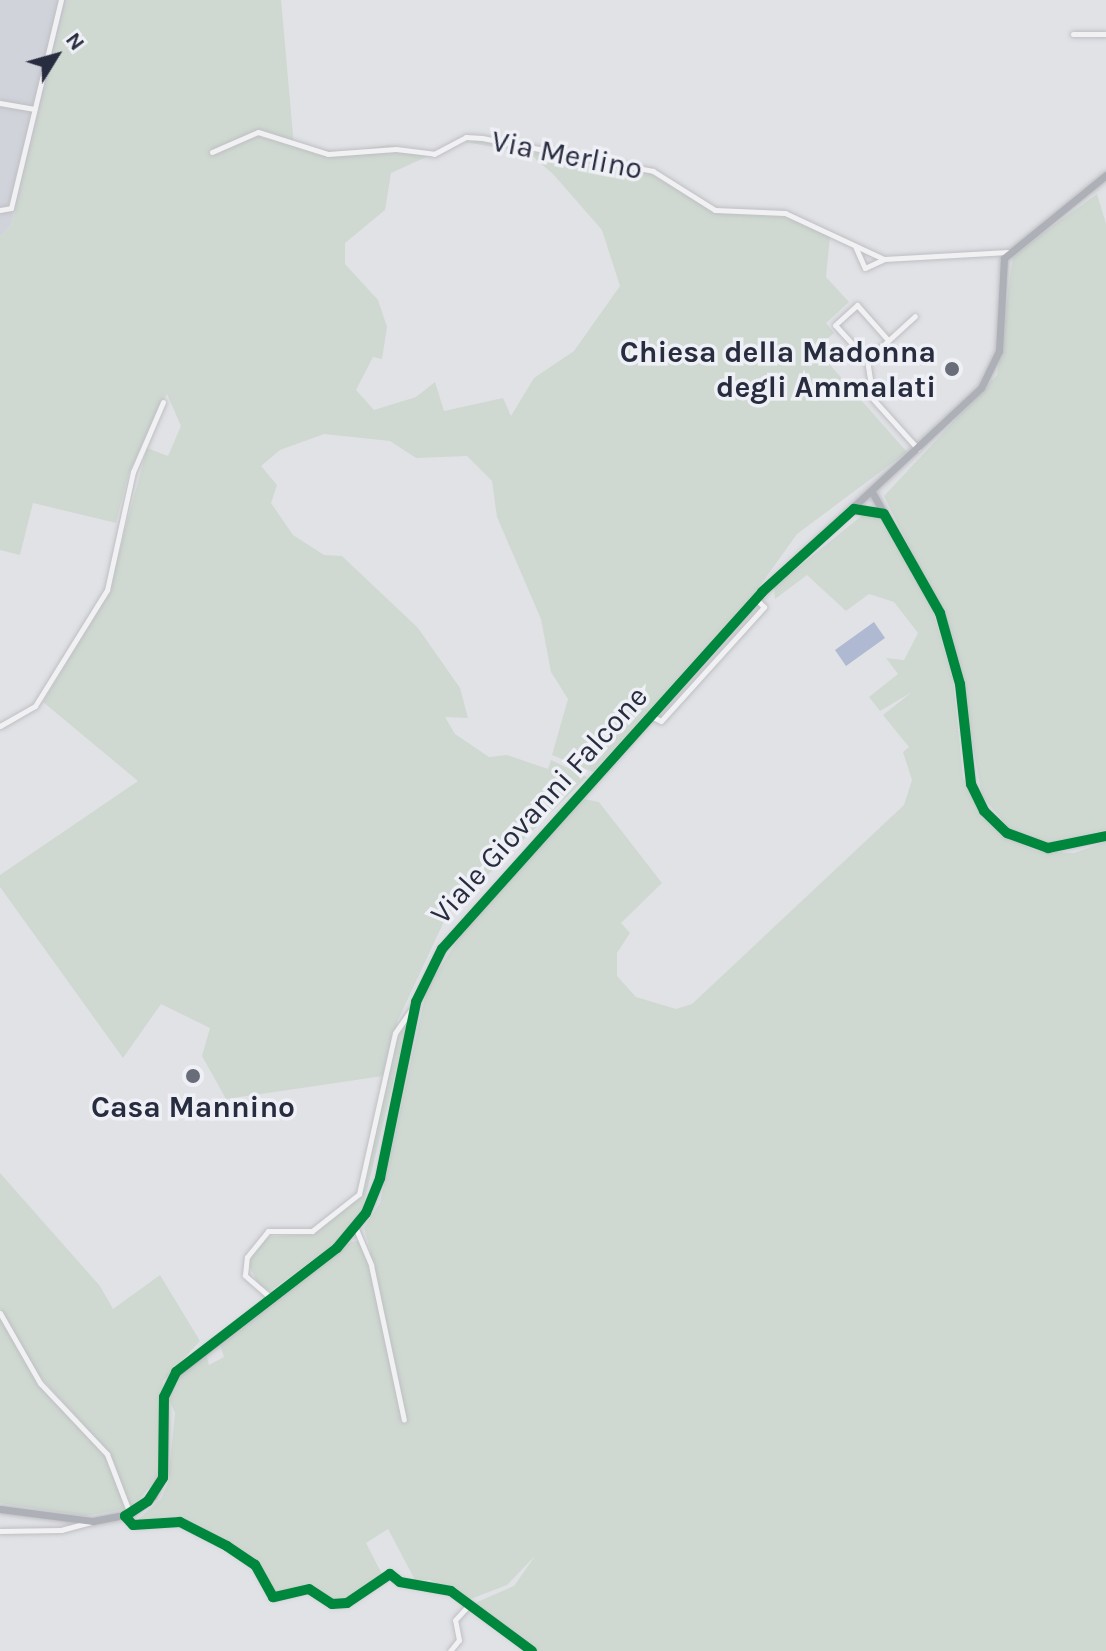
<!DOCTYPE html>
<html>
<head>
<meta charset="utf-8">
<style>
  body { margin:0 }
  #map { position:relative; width:1106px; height:1651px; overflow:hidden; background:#e1e2e6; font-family:Karla,sans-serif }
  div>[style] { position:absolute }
  .built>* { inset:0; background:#d1d3db }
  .green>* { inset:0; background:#cfd9d1 }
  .water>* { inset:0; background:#afb9d1 }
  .roads { filter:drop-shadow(0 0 2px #bebfc3) drop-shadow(0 0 2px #bebfc3) }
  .street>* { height:5px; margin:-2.5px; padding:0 2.5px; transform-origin:2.5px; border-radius:2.5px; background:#f1f1f3 }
  .secondary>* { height:7px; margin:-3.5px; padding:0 3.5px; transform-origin:3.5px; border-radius:3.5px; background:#aeb0b7 }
  .cycleway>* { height:10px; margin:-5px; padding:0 5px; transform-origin:5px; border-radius:5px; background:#00873e }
  .dots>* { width:22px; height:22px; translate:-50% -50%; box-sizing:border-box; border:4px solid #eff0f6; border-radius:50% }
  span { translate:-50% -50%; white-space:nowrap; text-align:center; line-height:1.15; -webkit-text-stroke:7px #eff0f6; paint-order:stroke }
  .street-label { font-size:30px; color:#282c3f }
  .poi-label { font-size:30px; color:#282c3f; font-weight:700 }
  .right { translate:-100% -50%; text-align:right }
  .north { position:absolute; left:16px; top:16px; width:80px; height:80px; -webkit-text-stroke:6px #eff0f6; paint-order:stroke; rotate:53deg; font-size:22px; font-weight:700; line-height:32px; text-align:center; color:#282c3f }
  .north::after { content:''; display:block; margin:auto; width:28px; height:36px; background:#282c3f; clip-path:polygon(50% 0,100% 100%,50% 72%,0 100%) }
</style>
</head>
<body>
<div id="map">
  <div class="built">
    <div style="clip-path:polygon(0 0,67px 0,11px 225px,0 237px)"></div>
  </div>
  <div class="green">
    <div style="clip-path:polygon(67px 0,281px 0,294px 146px,344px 152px,389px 145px,433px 154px,391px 173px,385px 210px,345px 243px,345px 264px,378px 300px,387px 327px,382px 359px,373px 357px,356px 390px,374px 410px,416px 397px,435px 382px,444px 411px,503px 398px,511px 416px,534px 378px,574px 351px,620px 286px,602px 230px,553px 174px,529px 153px,465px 142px,482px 140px,604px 170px,648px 172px,716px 213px,793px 217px,830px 236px,826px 277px,849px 302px,826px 323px,834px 333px,816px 349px,907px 452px,797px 534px,757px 590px,593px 772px,552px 755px,568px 699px,551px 672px,541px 619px,497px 517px,492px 481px,467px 456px,416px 458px,390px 441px,324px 434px,280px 450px,261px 466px,277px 485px,271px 503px,293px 535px,324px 555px,342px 556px,418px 628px,460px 688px,468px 718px,445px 717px,455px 734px,489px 757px,507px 755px,548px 769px,551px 760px,587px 777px,447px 915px,398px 1020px,383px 1076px,226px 1099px,202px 1056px,210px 1028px,161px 1004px,123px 1058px,0 887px,0 875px,138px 781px,43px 702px,108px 594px,147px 448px,168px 456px,181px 426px,167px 394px,128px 475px,116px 523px,33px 503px,20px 555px,0 550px,0 237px,11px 225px)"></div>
    <div style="clip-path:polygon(1097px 194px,1106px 224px,1106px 830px,1048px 843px,1009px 828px,982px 796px,952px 634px,884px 496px,997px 375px,1013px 255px)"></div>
    <div style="clip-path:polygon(865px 513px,881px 519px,932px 608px,953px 679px,963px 777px,982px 817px,1003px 836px,1037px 851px,1074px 853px,1106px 842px,1106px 1651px,536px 1651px,475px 1603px,514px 1586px,535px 1556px,507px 1585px,468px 1600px,430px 1580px,415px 1580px,388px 1529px,366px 1543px,383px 1576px,346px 1601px,332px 1602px,311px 1586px,276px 1594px,257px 1562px,192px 1525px,134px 1523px,161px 1499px,168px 1482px,175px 1413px,169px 1400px,178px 1377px,206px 1354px,209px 1365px,224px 1357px,220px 1345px,351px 1242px,359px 1241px,365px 1254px,371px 1253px,364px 1228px,380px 1203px,427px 988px,463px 932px,584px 799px,599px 802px,662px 883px,621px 923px,630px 933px,617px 953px,617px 976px,636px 997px,676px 1009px,692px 1004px,904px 805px,912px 780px,903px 752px,909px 747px,883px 715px,912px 692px,880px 711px,869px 697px,898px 674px,886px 658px,904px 660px,918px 633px,894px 602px,869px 594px,846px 611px,807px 575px,775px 599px,774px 587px)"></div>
    <div style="clip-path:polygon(410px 1013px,362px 1211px,336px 1242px,271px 1291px,259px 1286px,248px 1263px,265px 1237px,315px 1234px,364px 1190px,393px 1048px)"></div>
    <div style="clip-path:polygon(0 1173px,100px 1286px,113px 1309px,160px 1275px,200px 1341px,163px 1381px,158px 1479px,131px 1508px,107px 1451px,37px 1373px,0 1308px)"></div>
    <div style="clip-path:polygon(0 1317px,39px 1384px,106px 1455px,126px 1509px,85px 1516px,0 1503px)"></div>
  </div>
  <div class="water">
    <div style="clip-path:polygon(874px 622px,885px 638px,846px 666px,835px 650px)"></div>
  </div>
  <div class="roads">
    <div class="street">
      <div style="left:1073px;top:34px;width:33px"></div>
      <div style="left:0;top:103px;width:35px;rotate:10deg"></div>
      <div style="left:212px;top:152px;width:50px;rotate:-23.5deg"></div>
      <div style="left:258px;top:132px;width:73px;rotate:17.4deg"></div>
      <div style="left:328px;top:154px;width:68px;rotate:-4.2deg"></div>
      <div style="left:396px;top:149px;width:38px;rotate:7deg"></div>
      <div style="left:434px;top:154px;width:36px;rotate:-28deg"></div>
      <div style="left:466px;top:137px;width:16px;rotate:4deg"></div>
      <div style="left:482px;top:138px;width:174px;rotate:10.9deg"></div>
      <div style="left:653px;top:171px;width:73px;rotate:32.2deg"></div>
      <div style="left:715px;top:210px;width:70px;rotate:2.5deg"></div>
      <div style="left:785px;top:213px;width:109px;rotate:24.9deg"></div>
      <div style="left:884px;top:259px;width:124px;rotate:-3.2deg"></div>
      <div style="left:0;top:210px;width:11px;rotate:-10deg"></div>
      <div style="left:11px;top:208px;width:214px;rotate:-76.5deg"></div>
      <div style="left:855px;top:246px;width:24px;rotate:66deg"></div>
      <div style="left:865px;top:268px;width:21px;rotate:-25deg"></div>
      <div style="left:867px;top:360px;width:47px;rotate:-132.4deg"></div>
      <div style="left:835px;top:325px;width:30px;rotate:-42deg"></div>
      <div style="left:857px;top:305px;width:47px;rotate:48.5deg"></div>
      <div style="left:867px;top:360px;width:39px;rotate:81deg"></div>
      <div style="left:873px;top:399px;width:67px;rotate:48deg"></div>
      <div style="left:867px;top:360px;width:65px;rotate:-42.5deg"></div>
      <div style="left:651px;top:716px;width:11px;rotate:27deg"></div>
      <div style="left:661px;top:721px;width:154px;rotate:-47.9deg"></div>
      <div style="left:764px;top:607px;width:11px;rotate:-135deg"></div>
      <div style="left:0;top:726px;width:40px;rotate:-29.7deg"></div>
      <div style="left:35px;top:706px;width:137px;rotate:-58.2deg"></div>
      <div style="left:107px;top:590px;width:121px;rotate:-77.6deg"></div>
      <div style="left:133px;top:472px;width:76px;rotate:-66.8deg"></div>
      <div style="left:356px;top:1229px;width:39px;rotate:67deg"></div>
      <div style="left:371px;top:1265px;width:158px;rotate:78deg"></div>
      <div style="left:271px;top:1298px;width:35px;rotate:-139deg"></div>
      <div style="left:245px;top:1275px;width:18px;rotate:-84deg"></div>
      <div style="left:247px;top:1257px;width:33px;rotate:-51deg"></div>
      <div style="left:268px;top:1231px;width:44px"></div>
      <div style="left:312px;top:1231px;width:60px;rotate:-38.2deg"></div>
      <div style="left:359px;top:1194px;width:165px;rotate:-77.4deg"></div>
      <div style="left:395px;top:1033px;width:37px;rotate:-55deg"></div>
      <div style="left:0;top:1313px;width:81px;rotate:60.3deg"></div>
      <div style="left:40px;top:1383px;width:98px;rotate:46.7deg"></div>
      <div style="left:107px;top:1454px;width:64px;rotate:69deg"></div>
      <div style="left:125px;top:1516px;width:12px;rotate:48deg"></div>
      <div style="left:133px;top:1525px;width:47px;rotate:-3.7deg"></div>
      <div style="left:180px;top:1522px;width:53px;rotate:27.1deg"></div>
      <div style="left:227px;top:1546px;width:34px;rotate:34deg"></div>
      <div style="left:255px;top:1565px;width:37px;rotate:61deg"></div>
      <div style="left:273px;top:1597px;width:37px;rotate:-13deg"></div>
      <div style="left:309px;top:1589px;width:27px;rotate:33deg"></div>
      <div style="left:332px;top:1604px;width:15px;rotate:-4deg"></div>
      <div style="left:347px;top:1603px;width:52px;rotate:-34deg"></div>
      <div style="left:390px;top:1574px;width:13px;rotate:39deg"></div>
      <div style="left:400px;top:1582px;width:52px;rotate:10deg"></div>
      <div style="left:451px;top:1591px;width:101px;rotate:36.5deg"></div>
      <div style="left:0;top:1531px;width:61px;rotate:-0.9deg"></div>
      <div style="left:61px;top:1530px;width:31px;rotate:-15deg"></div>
      <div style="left:450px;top:1651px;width:14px;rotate:-51deg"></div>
      <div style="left:459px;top:1640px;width:20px;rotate:-101deg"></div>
      <div style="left:455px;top:1620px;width:22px;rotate:-47deg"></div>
    </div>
    <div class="secondary">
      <div style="left:872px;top:492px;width:139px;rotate:60.7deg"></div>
      <div style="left:940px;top:613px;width:74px;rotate:74.3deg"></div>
      <div style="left:960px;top:684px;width:101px;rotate:83.7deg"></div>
      <div style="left:971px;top:784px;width:30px;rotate:64deg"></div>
      <div style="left:984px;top:811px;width:32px;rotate:44deg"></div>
      <div style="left:1007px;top:833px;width:44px;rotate:20.1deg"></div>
      <div style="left:1048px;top:848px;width:59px;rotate:-11.7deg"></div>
      <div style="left:855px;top:509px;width:29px;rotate:10deg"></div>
      <div style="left:0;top:1509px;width:94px;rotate:7.4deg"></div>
      <div style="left:93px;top:1521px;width:38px;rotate:-11deg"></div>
      <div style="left:130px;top:1514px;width:29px;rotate:-38deg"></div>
      <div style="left:153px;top:1496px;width:27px;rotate:-66deg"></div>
      <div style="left:164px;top:1471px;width:74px;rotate:-90deg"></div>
      <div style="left:164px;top:1397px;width:22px;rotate:-68deg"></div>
      <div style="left:172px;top:1377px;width:209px;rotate:-38deg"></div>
      <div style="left:337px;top:1248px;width:45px;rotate:-50.4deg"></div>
      <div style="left:366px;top:1213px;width:38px;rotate:-68deg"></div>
      <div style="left:380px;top:1178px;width:180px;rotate:-78.4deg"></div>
      <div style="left:416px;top:1002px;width:59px;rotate:-63.9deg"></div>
      <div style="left:442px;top:949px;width:479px;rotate:-48.1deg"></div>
      <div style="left:762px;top:592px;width:299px;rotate:-43deg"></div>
      <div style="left:981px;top:388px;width:41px;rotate:-64.1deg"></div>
      <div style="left:999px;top:351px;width:93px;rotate:-86.9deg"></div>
      <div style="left:1004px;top:258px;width:132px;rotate:-39.1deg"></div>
    </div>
  </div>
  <div class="cycleway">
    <div style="left:532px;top:1651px;width:101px;rotate:-143.5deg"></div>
    <div style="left:451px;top:1591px;width:52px;rotate:-170deg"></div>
    <div style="left:400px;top:1582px;width:13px;rotate:-141deg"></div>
    <div style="left:390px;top:1574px;width:52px;rotate:146deg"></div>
    <div style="left:347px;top:1603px;width:15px;rotate:176deg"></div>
    <div style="left:332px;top:1604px;width:27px;rotate:-147deg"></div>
    <div style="left:309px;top:1589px;width:37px;rotate:167deg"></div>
    <div style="left:273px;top:1597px;width:37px;rotate:-119deg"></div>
    <div style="left:255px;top:1565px;width:34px;rotate:-146deg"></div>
    <div style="left:227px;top:1546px;width:53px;rotate:-152.9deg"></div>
    <div style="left:180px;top:1522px;width:47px;rotate:176.3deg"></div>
    <div style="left:133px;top:1525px;width:12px;rotate:-132deg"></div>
    <div style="left:125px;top:1516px;width:27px;rotate:-33deg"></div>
    <div style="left:148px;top:1501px;width:27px;rotate:-57deg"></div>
    <div style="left:163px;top:1478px;width:81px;rotate:-89.3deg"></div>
    <div style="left:164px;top:1397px;width:28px;rotate:-64deg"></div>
    <div style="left:176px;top:1372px;width:203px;rotate:-37.6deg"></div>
    <div style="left:337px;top:1248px;width:45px;rotate:-50.4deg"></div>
    <div style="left:366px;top:1213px;width:38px;rotate:-68deg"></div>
    <div style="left:380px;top:1178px;width:180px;rotate:-78.4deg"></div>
    <div style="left:416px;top:1002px;width:59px;rotate:-63.9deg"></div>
    <div style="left:442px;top:949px;width:479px;rotate:-48.1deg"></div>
    <div style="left:762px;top:592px;width:124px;rotate:-42.1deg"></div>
    <div style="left:854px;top:509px;width:30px;rotate:9deg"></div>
    <div style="left:884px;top:514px;width:114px;rotate:60.5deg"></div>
    <div style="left:940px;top:613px;width:74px;rotate:74.3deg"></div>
    <div style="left:960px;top:684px;width:101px;rotate:83.7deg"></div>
    <div style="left:971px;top:784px;width:30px;rotate:64deg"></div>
    <div style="left:984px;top:811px;width:32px;rotate:44deg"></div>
    <div style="left:1007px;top:833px;width:44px;rotate:20.1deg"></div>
    <div style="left:1048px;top:848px;width:59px;rotate:-11.7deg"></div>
  </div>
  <div class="dots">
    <div style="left:952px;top:369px;background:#696c79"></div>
    <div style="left:193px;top:1076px;background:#696c79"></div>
  </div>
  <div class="street-label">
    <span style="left:567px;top:155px;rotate:11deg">Via Merlino</span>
    <span style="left:539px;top:805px;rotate:-48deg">Viale Giovanni Falcone</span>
  </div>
  <div class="poi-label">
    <span class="right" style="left:936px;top:369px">Chiesa della Madonna<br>degli Ammalati</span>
    <span style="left:193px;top:1107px">Casa Mannino</span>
  </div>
  <div class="north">N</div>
</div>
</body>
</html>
